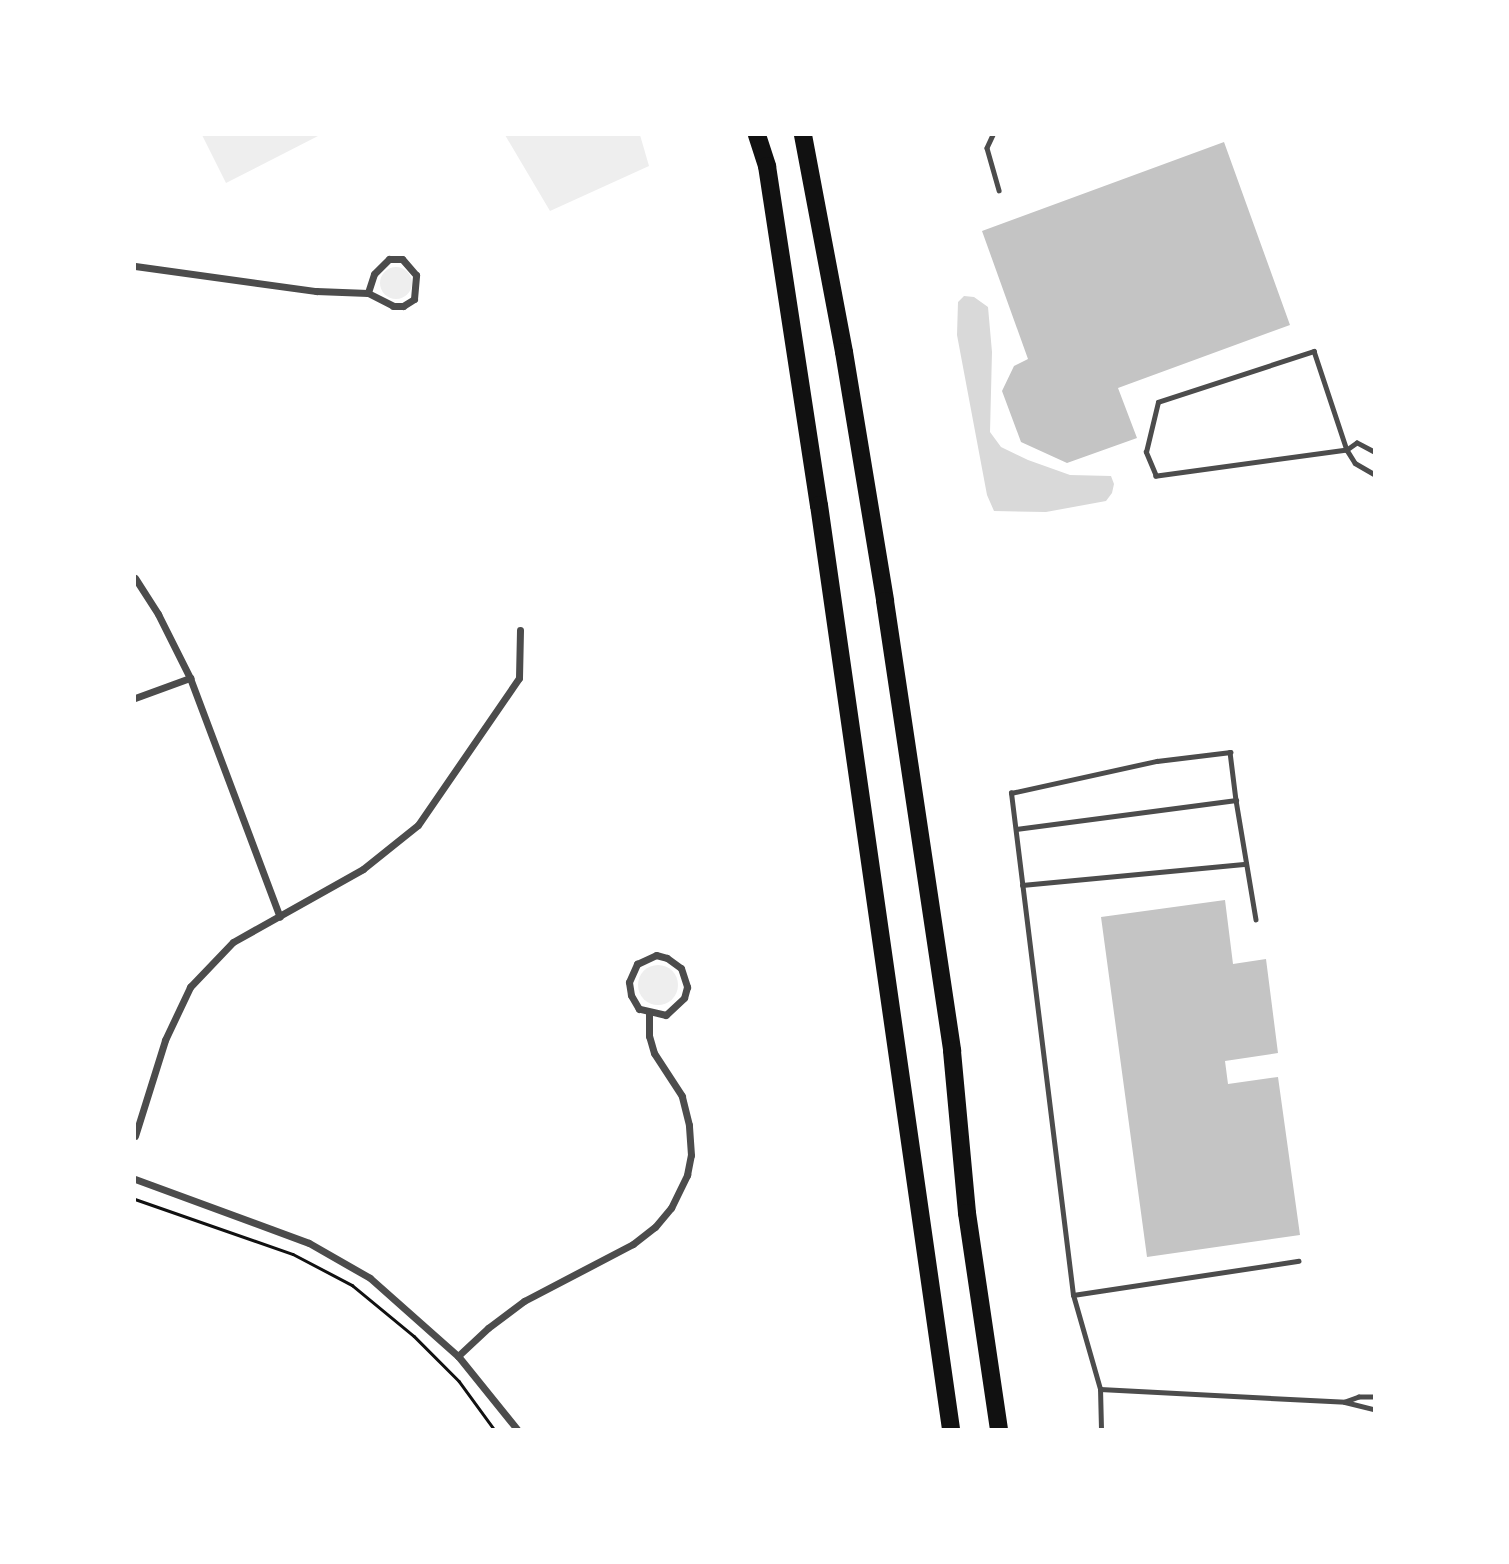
<!DOCTYPE html>
<html>
<head>
<meta charset="utf-8">
<style>
  body { margin:0 }
  #map { position:relative; width:1509px; height:1564px; overflow:hidden; background:#fff; font-family:"DM Sans",sans-serif }
  div>[style] { position:absolute }
  .green>* { inset:0; background:#eee }
  .round { border-radius:50% }
  .water>* { inset:0; background:#d9d9d9 }
  .building>* { inset:0; background:#c4c4c4 }
  .path>* { height:2.5px; margin:-1.25px; padding:0 1.25px; transform-origin:1.25px; border-radius:1.25px; background:#111 }
  .service>* { height:4.5px; margin:-2.25px; padding:0 2.25px; transform-origin:2.25px; border-radius:2.25px; background:#4c4c4c }
  .minor>* { height:7px; margin:-3.5px; padding:0 3.5px; transform-origin:3.5px; border-radius:3.5px; background:#4c4c4c }
  .motorway>* { height:18px; margin:-9px; padding:0 9px; transform-origin:9px; border-radius:9px; background:#111 }
  span { translate:-50% -50%; white-space:nowrap; text-align:center; line-height:1.15; -webkit-text-stroke:5px #fff; paint-order:stroke }
  .frame { position:absolute; inset:0; border:136px solid #fff; pointer-events:none }
</style>
</head>
<body>
<div id="map">
  <div class="green">
    <div style="clip-path:polygon(202px 135px,320px 135px,226px 183px)"></div>
    <div style="clip-path:polygon(505px 135px,640px 135px,649px 166px,550px 211px)"></div>
    <div class="round" style="left:380px;top:267px;width:32px;height:32px"></div>
    <div class="round" style="left:638px;top:965px;width:40px;height:40px"></div>
  </div>
  <div class="water">
    <div style="clip-path:polygon(964px 296px,974px 297px,988px 307px,992px 352px,990px 432px,1001px 447px,1028px 460px,1070px 475px,1111px 476px,1114px 484px,1112px 493px,1106px 501px,1046px 512px,994px 511px,987px 495px,957px 335px,958px 302px)"></div>
  </div>
  <div class="building">
    <div style="clip-path:polygon(1224px 142px,1290px 325px,1118px 388px,1137px 438px,1067px 463px,1021px 442px,1002px 391px,1014px 366px,1028px 359px,982px 231px)"></div>
    <div style="clip-path:polygon(1225px 900px,1233px 964px,1266px 959px,1278px 1053px,1225px 1061px,1228px 1084px,1278px 1077px,1300px 1235px,1147px 1257px,1101px 917px)"></div>
  </div>
  <div class="path">
    <div style="left:135px;top:1199px;width:167px;rotate:19.2deg"></div>
    <div style="left:293px;top:1254px;width:67px;rotate:27.7deg"></div>
    <div style="left:352px;top:1285px;width:80px;rotate:39.4deg"></div>
    <div style="left:414px;top:1336px;width:64px;rotate:45deg"></div>
    <div style="left:459px;top:1381px;width:59px;rotate:53.9deg"></div>
  </div>
  <div class="service">
    <div style="left:993px;top:135px;width:14px;rotate:115deg"></div>
    <div style="left:987px;top:148px;width:44px;rotate:74.1deg"></div>
    <div style="left:1314px;top:351px;width:104px;rotate:71.6deg"></div>
    <div style="left:1347px;top:450px;width:193px;rotate:172.2deg"></div>
    <div style="left:1156px;top:476px;width:26px;rotate:-113deg"></div>
    <div style="left:1146px;top:452px;width:51px;rotate:-76.5deg"></div>
    <div style="left:1158px;top:402px;width:164px;rotate:-18.1deg"></div>
    <div style="left:1374px;top:452px;width:19px;rotate:-152deg"></div>
    <div style="left:1357px;top:443px;width:12px;rotate:145deg"></div>
    <div style="left:1347px;top:450px;width:15px;rotate:58deg"></div>
    <div style="left:1355px;top:463px;width:22px;rotate:30deg"></div>
    <div style="left:1016px;top:829px;width:222px;rotate:-7.5deg"></div>
    <div style="left:1236px;top:800px;width:121px;rotate:80.5deg"></div>
    <div style="left:1022px;top:885px;width:225px;rotate:-5.4deg"></div>
    <div style="left:1073px;top:1295px;width:228px;rotate:-8.6deg"></div>
    <div style="left:1100px;top:1389px;width:98px;rotate:-106deg"></div>
    <div style="left:1073px;top:1295px;width:506px;rotate:-97.04deg"></div>
    <div style="left:1011px;top:793px;width:149px;rotate:-12.4deg"></div>
    <div style="left:1157px;top:761px;width:74px;rotate:-7deg"></div>
    <div style="left:1230px;top:752px;width:48px;rotate:82.9deg"></div>
    <div style="left:1374px;top:1397px;width:15px;rotate:180deg"></div>
    <div style="left:1359px;top:1397px;width:15px;rotate:160deg"></div>
    <div style="left:1345px;top:1402px;width:30px;rotate:14deg"></div>
    <div style="left:1101px;top:1429px;width:40px;rotate:-91.4deg"></div>
    <div style="left:1100px;top:1389px;width:245px;rotate:3deg"></div>
  </div>
  <div class="minor">
    <div style="left:135px;top:266px;width:183px;rotate:7.9deg"></div>
    <div style="left:316px;top:291px;width:52px;rotate:2.2deg"></div>
    <div style="left:368px;top:293px;width:28px;rotate:27deg"></div>
    <div style="left:393px;top:306px;width:10px"></div>
    <div style="left:403px;top:306px;width:13px;rotate:-32deg"></div>
    <div style="left:414px;top:299px;width:24px;rotate:-85deg"></div>
    <div style="left:416px;top:275px;width:21px;rotate:-131deg"></div>
    <div style="left:402px;top:259px;width:13px;rotate:180deg"></div>
    <div style="left:389px;top:259px;width:21px;rotate:135deg"></div>
    <div style="left:374px;top:274px;width:20px;rotate:108deg"></div>
    <div style="left:135px;top:578px;width:43px;rotate:57.4deg"></div>
    <div style="left:158px;top:614px;width:72px;rotate:63.4deg"></div>
    <div style="left:190px;top:678px;width:255px;rotate:69.4deg"></div>
    <div style="left:135px;top:698px;width:59px;rotate:-20deg"></div>
    <div style="left:656px;top:955px;width:11px;rotate:15deg"></div>
    <div style="left:667px;top:958px;width:17px;rotate:36deg"></div>
    <div style="left:681px;top:968px;width:20px;rotate:72deg"></div>
    <div style="left:687px;top:987px;width:11px;rotate:105deg"></div>
    <div style="left:684px;top:998px;width:25px;rotate:137deg"></div>
    <div style="left:666px;top:1015px;width:28px;rotate:-167deg"></div>
    <div style="left:639px;top:1009px;width:16px;rotate:-120deg"></div>
    <div style="left:631px;top:995px;width:13px;rotate:-99deg"></div>
    <div style="left:629px;top:982px;width:20px;rotate:-66deg"></div>
    <div style="left:637px;top:964px;width:21px;rotate:-25deg"></div>
    <div style="left:135px;top:1136px;width:101px;rotate:-72.6deg"></div>
    <div style="left:165px;top:1040px;width:59px;rotate:-64.7deg"></div>
    <div style="left:190px;top:987px;width:62px;rotate:-46.3deg"></div>
    <div style="left:233px;top:942px;width:149px;rotate:-29.3deg"></div>
    <div style="left:363px;top:869px;width:70px;rotate:-38.7deg"></div>
    <div style="left:418px;top:825px;width:178px;rotate:-55.5deg"></div>
    <div style="left:519px;top:678px;width:48px;rotate:-88.8deg"></div>
    <div style="left:135px;top:1179px;width:185px;rotate:20.2deg"></div>
    <div style="left:309px;top:1243px;width:70px;rotate:29.8deg"></div>
    <div style="left:370px;top:1278px;width:118px;rotate:41.6deg"></div>
    <div style="left:458px;top:1356px;width:94px;rotate:51.1deg"></div>
    <div style="left:458px;top:1356px;width:41px;rotate:-43deg"></div>
    <div style="left:488px;top:1328px;width:45px;rotate:-36.9deg"></div>
    <div style="left:524px;top:1301px;width:123px;rotate:-27.6deg"></div>
    <div style="left:633px;top:1244px;width:28px;rotate:-38deg"></div>
    <div style="left:655px;top:1227px;width:25px;rotate:-50deg"></div>
    <div style="left:671px;top:1208px;width:37px;rotate:-64deg"></div>
    <div style="left:687px;top:1175px;width:20px;rotate:-79deg"></div>
    <div style="left:691px;top:1155px;width:30px;rotate:-94deg"></div>
    <div style="left:689px;top:1125px;width:30px;rotate:-104deg"></div>
    <div style="left:682px;top:1096px;width:51px;rotate:-123.1deg"></div>
    <div style="left:654px;top:1053px;width:18px;rotate:-106deg"></div>
    <div style="left:649px;top:1036px;width:24px;rotate:-90deg"></div>
  </div>
  <div class="motorway">
    <div style="left:757px;top:135px;width:33px;rotate:72deg"></div>
    <div style="left:767px;top:166px;width:343px;rotate:81.3deg"></div>
    <div style="left:819px;top:505px;width:933px;rotate:81.87deg"></div>
    <div style="left:803px;top:135px;width:221px;rotate:79.3deg"></div>
    <div style="left:844px;top:352px;width:252px;rotate:80.6deg"></div>
    <div style="left:885px;top:601px;width:455px;rotate:81.5deg"></div>
    <div style="left:952px;top:1051px;width:163px;rotate:84.7deg"></div>
    <div style="left:967px;top:1213px;width:218px;rotate:81.6deg"></div>
  </div>
  <div class="frame"></div>
</div>
</body>
</html>
